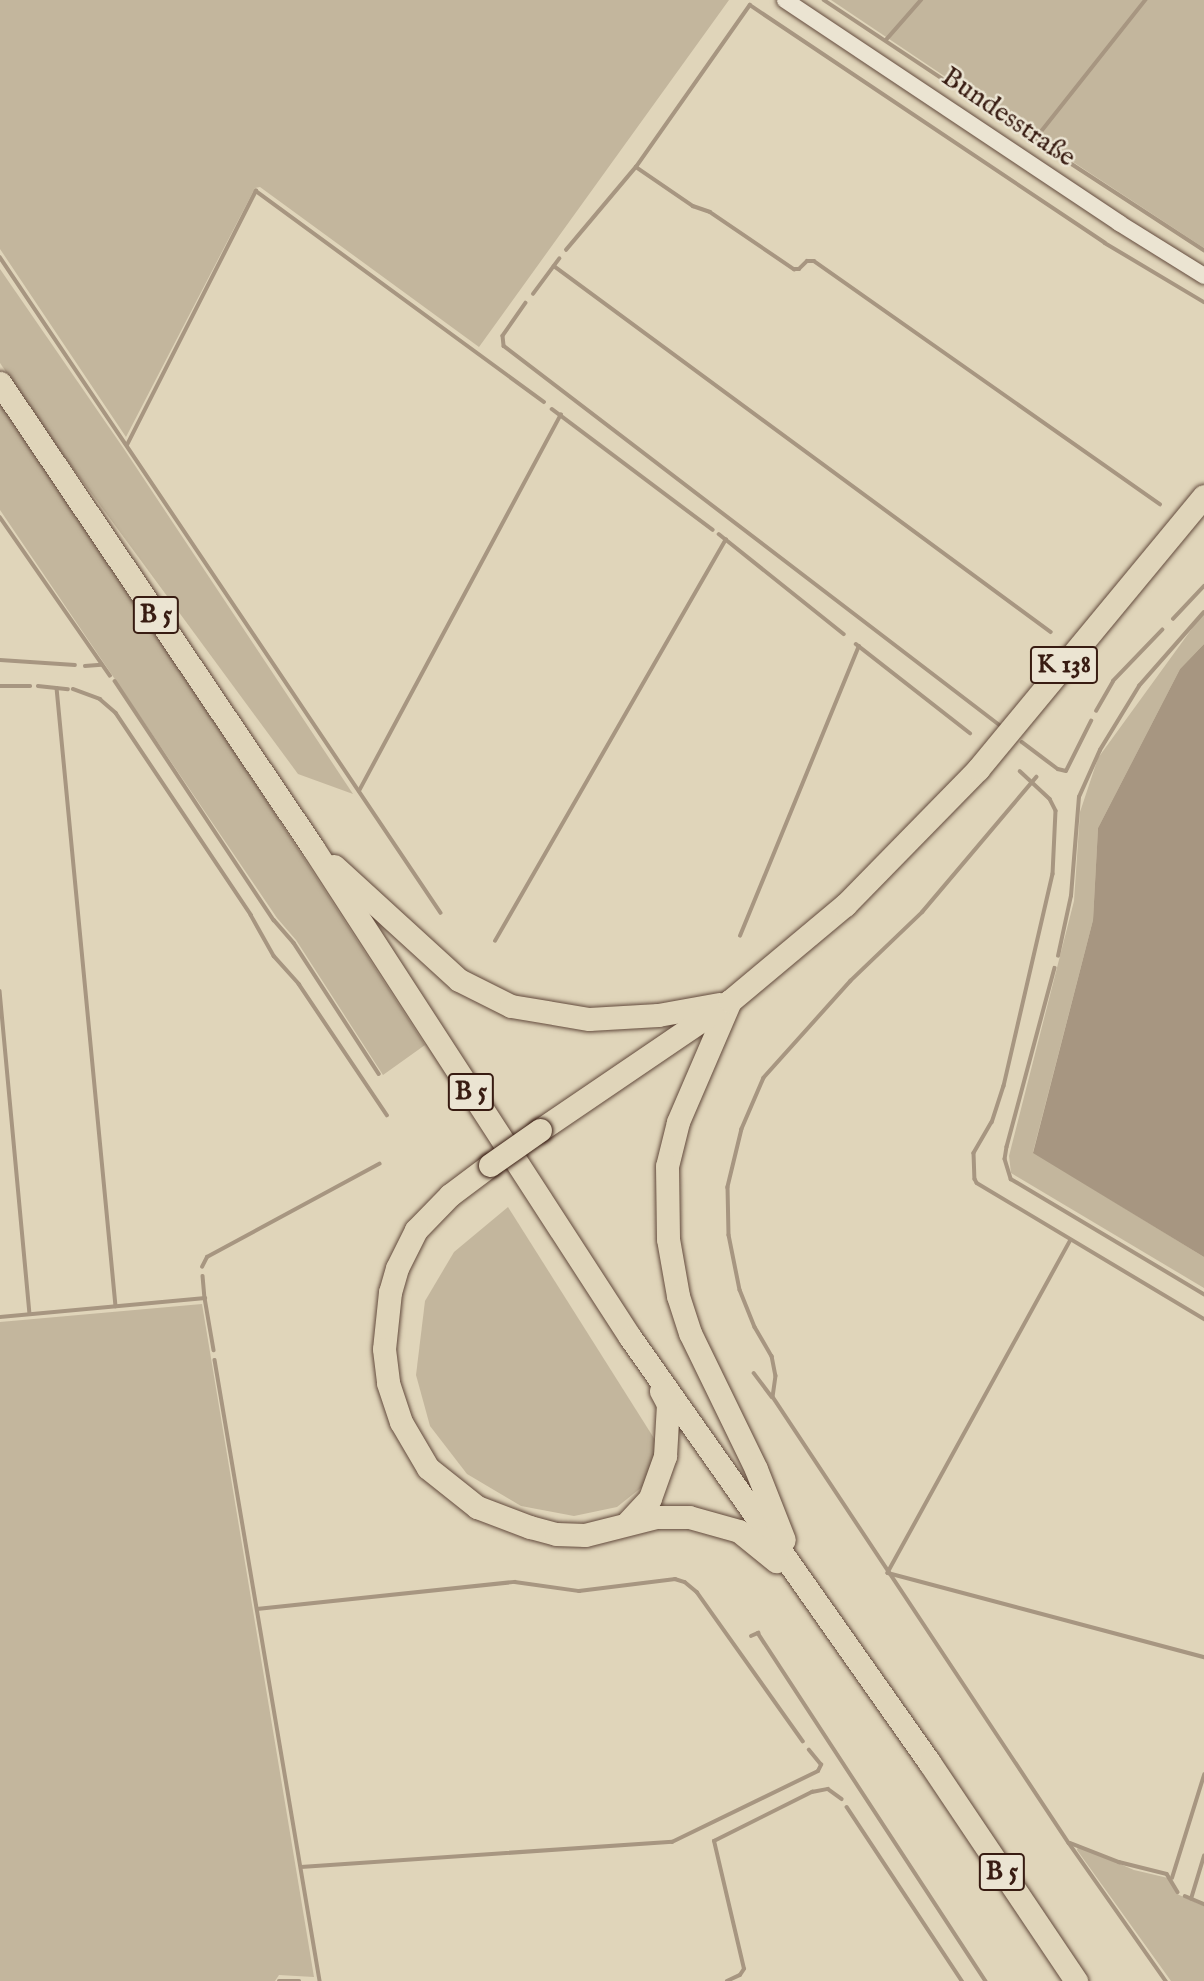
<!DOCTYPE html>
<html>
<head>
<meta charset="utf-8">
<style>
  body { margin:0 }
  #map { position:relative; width:1204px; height:1981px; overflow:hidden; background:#e0d5ba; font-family:"IM FELL English",serif }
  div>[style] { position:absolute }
  .green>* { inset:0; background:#c3b69d }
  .water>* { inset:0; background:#a79681 }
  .stream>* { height:3.5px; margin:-1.75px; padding:0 1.75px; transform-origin:1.75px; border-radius:1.75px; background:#a79681 }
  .roads { filter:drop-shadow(0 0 2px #624a3c) drop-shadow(0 0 2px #624a3c) }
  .minor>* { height:16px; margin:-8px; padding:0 8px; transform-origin:8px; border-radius:8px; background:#ebe4d2 }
  .highway>* { height:23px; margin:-11.5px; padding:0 11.5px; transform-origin:11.5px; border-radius:11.5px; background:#e0d5ba }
  .bridges { filter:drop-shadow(0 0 2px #381c12) drop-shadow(0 0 2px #381c12) }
  .highway-bridge>* { height:23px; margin:-11.5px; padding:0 11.5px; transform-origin:11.5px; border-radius:11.5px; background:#e0d5ba }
  span { translate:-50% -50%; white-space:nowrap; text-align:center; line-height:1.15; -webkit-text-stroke:5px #ebe4d2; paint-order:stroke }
  .shield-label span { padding:2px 5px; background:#ebe4d2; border:2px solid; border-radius:5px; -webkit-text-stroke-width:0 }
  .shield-label { font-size:26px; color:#381c12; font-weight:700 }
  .street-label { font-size:28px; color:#381c12 }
</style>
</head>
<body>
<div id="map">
  <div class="green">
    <div style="clip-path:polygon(0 0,729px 0,479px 347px,260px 187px,255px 188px,126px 437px,0 249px)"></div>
    <div style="clip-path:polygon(831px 0,1204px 0,1204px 248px,1041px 141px)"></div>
    <div style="clip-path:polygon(0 269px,124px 449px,353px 794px,298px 774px,50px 437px,0 363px)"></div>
    <div style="clip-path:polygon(0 402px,255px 783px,425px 1045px,383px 1075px,296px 940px,277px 918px,0 510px)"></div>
    <div style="clip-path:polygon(1204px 612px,1204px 644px,1180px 669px,1098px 828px,1093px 920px,1033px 1152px,1204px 1257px,1204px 1288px,1011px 1173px,1009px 1156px,1074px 901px,1080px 812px,1098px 758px)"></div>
    <div style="clip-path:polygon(508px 1207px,657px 1443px,647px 1483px,617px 1507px,574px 1516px,521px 1506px,467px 1474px,430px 1426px,416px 1375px,425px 1301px,454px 1252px)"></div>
    <div style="clip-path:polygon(202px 1304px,314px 1977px,279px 1975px,275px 1981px,0 1981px,0 1322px)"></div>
    <div style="clip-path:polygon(1078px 1846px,1134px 1870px,1168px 1878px,1177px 1894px,1204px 1906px,1204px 1981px,1171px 1981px,1077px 1850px)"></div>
  </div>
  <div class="water">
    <div style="clip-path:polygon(1204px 644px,1204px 1257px,1033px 1153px,1093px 920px,1098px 828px,1180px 669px)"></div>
  </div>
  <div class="stream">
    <div style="left:824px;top:0;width:253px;rotate:33.6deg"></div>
    <div style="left:1146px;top:0;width:179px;rotate:128.4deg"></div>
    <div style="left:1035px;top:140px;width:202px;rotate:33.1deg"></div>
    <div style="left:886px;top:40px;width:53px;rotate:-48.8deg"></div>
    <div style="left:636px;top:167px;width:69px;rotate:34.4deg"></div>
    <div style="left:693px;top:206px;width:18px;rotate:19deg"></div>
    <div style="left:710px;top:212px;width:102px;rotate:34.2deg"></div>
    <div style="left:794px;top:269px;width:5px"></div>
    <div style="left:799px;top:269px;width:11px;rotate:-45deg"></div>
    <div style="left:807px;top:261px;width:7px"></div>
    <div style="left:814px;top:261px;width:423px;rotate:35.1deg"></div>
    <div style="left:566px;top:250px;width:109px;rotate:-49.9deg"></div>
    <div style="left:636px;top:167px;width:198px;rotate:-54.9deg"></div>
    <div style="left:750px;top:5px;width:427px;rotate:33.8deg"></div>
    <div style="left:1105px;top:243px;width:115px;rotate:30.8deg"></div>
    <div style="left:0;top:257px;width:790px;rotate:56.09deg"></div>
    <div style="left:554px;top:266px;width:617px;rotate:36.37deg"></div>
    <div style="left:533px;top:294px;width:44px;rotate:-53.4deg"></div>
    <div style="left:526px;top:303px;width:40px;rotate:124.9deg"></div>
    <div style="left:503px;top:336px;width:10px;rotate:84deg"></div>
    <div style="left:504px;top:346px;width:626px;rotate:37.4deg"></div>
    <div style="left:552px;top:409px;width:201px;rotate:36.9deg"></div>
    <div style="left:127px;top:445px;width:285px;rotate:-63.1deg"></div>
    <div style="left:256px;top:191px;width:357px;rotate:36.2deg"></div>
    <div style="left:0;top:517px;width:193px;rotate:55.2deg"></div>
    <div style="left:719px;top:534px;width:160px;rotate:38.7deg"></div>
    <div style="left:1173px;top:619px;width:45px;rotate:-46.8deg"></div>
    <div style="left:856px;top:644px;width:145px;rotate:38deg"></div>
    <div style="left:0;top:660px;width:75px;rotate:3.8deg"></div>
    <div style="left:85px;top:666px;width:16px;rotate:-4deg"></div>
    <div style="left:115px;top:681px;width:287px;rotate:56.4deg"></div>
    <div style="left:274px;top:920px;width:30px;rotate:49deg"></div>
    <div style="left:294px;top:943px;width:156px;rotate:57deg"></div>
    <div style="left:0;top:686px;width:30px"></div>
    <div style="left:38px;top:686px;width:30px;rotate:6deg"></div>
    <div style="left:57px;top:688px;width:621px;rotate:84.55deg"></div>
    <div style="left:73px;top:689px;width:29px;rotate:20deg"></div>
    <div style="left:100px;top:699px;width:21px;rotate:41deg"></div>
    <div style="left:116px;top:713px;width:243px;rotate:56.2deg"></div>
    <div style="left:251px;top:915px;width:47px;rotate:60.7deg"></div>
    <div style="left:274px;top:956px;width:38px;rotate:48deg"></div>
    <div style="left:299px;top:984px;width:158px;rotate:56.1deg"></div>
    <div style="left:1096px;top:711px;width:34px;rotate:-60deg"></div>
    <div style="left:1113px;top:681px;width:71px;rotate:-46.1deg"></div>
    <div style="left:1022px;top:742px;width:45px;rotate:36.9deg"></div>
    <div style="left:1058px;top:769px;width:8px;rotate:14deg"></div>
    <div style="left:1066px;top:771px;width:56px;rotate:-63.4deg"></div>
    <div style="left:1020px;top:771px;width:41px;rotate:43deg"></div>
    <div style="left:1050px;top:799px;width:13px;rotate:63deg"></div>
    <div style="left:1056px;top:811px;width:63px;rotate:92.7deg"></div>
    <div style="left:1053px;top:874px;width:218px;rotate:103deg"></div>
    <div style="left:1004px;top:1086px;width:38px;rotate:108deg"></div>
    <div style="left:992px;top:1122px;width:36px;rotate:120deg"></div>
    <div style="left:974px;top:1153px;width:26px;rotate:88deg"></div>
    <div style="left:975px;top:1179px;width:4px;rotate:63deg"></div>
    <div style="left:977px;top:1183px;width:265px;rotate:30.9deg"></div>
    <div style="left:1037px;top:777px;width:177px;rotate:130.2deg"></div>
    <div style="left:923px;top:912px;width:100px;rotate:136.2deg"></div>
    <div style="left:851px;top:981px;width:130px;rotate:131.9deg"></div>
    <div style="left:764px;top:1078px;width:56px;rotate:113.3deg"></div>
    <div style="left:742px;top:1129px;width:60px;rotate:103.6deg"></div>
    <div style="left:728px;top:1187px;width:48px;rotate:88.8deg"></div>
    <div style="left:729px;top:1235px;width:56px;rotate:78.7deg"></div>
    <div style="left:740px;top:1290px;width:40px;rotate:68deg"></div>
    <div style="left:755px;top:1327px;width:34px;rotate:60deg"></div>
    <div style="left:772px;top:1356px;width:20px;rotate:79deg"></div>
    <div style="left:776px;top:1376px;width:21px;rotate:98deg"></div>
    <div style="left:773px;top:1397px;width:535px;rotate:56.43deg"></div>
    <div style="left:1069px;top:1843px;width:169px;rotate:54.9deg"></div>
    <div style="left:359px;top:791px;width:427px;rotate:-61.8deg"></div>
    <div style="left:740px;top:936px;width:313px;rotate:-67.7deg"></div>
    <div style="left:495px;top:941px;width:463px;rotate:-60.1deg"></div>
    <div style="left:1058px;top:956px;width:61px;rotate:-77.8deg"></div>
    <div style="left:1071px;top:896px;width:99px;rotate:-85.4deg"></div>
    <div style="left:1079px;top:797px;width:51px;rotate:-65.9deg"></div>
    <div style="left:1100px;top:750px;width:75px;rotate:-58.6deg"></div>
    <div style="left:1139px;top:686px;width:98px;rotate:-48.7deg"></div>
    <div style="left:1055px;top:968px;width:185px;rotate:105deg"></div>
    <div style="left:1007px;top:1147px;width:12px;rotate:99deg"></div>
    <div style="left:1005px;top:1159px;width:21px;rotate:73deg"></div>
    <div style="left:1011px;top:1179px;width:225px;rotate:30.8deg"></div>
    <div style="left:0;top:991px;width:323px;rotate:84.7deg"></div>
    <div style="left:1071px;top:1240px;width:380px;rotate:118.8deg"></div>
    <div style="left:888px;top:1573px;width:327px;rotate:14.9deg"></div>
    <div style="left:202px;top:1267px;width:11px;rotate:-63deg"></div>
    <div style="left:207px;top:1257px;width:196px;rotate:-28.4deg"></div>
    <div style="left:203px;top:1276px;width:22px;rotate:85deg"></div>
    <div style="left:0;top:1317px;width:206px;rotate:-5.3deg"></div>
    <div style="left:205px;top:1298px;width:53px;rotate:80.2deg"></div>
    <div style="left:215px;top:1360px;width:630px;rotate:80.4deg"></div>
    <div style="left:754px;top:1373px;width:30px;rotate:53deg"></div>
    <div style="left:257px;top:1609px;width:259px;rotate:-6deg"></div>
    <div style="left:515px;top:1582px;width:65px;rotate:8deg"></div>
    <div style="left:579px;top:1591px;width:97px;rotate:-7.1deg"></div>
    <div style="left:675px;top:1579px;width:10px;rotate:17deg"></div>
    <div style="left:685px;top:1582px;width:16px;rotate:40deg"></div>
    <div style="left:697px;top:1592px;width:183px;rotate:54.6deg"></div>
    <div style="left:751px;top:1636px;width:8px;rotate:-23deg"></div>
    <div style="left:758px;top:1633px;width:416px;rotate:56.8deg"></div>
    <div style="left:847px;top:1807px;width:209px;rotate:56.5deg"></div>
    <div style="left:1070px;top:1843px;width:53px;rotate:21.2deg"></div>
    <div style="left:1119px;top:1862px;width:49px;rotate:14deg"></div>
    <div style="left:1167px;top:1874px;width:21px;rotate:59deg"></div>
    <div style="left:301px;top:1867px;width:372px;rotate:-3.9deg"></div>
    <div style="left:672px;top:1842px;width:162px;rotate:-25.9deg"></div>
    <div style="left:818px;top:1771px;width:7px;rotate:-63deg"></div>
    <div style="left:821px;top:1765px;width:19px;rotate:-129deg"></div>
    <div style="left:1172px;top:1878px;width:108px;rotate:-72.7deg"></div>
    <div style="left:1185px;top:1896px;width:21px;rotate:23deg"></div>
    <div style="left:1191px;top:1899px;width:45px;rotate:-73.2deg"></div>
    <div style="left:279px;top:1981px;width:20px"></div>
    <div style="left:727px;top:1981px;width:14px;rotate:-25deg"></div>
    <div style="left:740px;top:1975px;width:7px;rotate:-56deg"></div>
    <div style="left:744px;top:1969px;width:131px;rotate:-103.2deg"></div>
    <div style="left:714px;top:1841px;width:110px;rotate:-26.6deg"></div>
    <div style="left:812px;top:1792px;width:16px;rotate:-11deg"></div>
    <div style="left:828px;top:1789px;width:17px;rotate:36deg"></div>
  </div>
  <div class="roads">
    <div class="minor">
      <div style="left:785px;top:0;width:402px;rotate:33.7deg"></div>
      <div style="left:1119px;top:223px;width:100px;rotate:31.9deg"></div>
    </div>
    <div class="highway">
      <div style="left:0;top:383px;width:561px;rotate:56.05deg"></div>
      <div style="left:313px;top:848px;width:583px;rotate:57.05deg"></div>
      <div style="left:630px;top:1337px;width:520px;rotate:54.87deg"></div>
      <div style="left:929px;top:1762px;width:264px;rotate:56.1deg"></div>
      <div style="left:334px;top:866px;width:169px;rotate:42.4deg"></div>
      <div style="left:459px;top:980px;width:58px;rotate:26.6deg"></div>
      <div style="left:511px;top:1006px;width:79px;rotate:9.5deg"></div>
      <div style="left:589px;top:1019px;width:69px;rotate:-3.3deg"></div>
      <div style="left:658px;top:1015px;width:62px;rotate:-10.2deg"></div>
      <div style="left:730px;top:1001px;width:132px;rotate:113.3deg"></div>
      <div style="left:678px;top:1122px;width:45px;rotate:104deg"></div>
      <div style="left:667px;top:1166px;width:73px;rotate:89.2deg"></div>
      <div style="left:668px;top:1239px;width:58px;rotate:80deg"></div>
      <div style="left:678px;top:1296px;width:39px;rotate:72deg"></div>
      <div style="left:690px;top:1333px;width:151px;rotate:64.1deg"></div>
      <div style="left:756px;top:1469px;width:76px;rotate:68.5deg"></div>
      <div style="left:540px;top:1130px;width:230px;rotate:-34.2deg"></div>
      <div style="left:730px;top:1001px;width:150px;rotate:-39.9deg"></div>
      <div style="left:845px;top:905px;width:190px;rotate:-45.6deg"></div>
      <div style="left:978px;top:769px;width:354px;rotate:-50.4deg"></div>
      <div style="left:490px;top:1165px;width:50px;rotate:143.1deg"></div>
      <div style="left:450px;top:1195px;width:49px;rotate:134.2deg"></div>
      <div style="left:416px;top:1230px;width:42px;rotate:116.6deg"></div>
      <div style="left:397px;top:1268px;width:25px;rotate:106deg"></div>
      <div style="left:390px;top:1292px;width:57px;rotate:96deg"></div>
      <div style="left:384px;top:1349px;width:34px;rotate:83deg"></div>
      <div style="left:388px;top:1383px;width:41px;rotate:71.6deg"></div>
      <div style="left:401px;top:1422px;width:53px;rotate:59.6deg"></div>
      <div style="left:428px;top:1468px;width:63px;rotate:38.5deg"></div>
      <div style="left:477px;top:1507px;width:57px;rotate:20.7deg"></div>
      <div style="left:530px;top:1527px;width:27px;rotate:15deg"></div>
      <div style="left:556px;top:1534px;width:29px;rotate:2deg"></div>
      <div style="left:585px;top:1535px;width:73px;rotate:-14.2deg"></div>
      <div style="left:656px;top:1517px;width:33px"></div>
      <div style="left:689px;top:1517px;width:52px;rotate:15.6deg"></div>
      <div style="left:739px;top:1531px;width:48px;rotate:39deg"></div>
      <div style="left:626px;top:1524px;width:35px;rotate:-47deg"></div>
      <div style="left:650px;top:1498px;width:45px;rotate:-70.3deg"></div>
      <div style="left:665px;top:1456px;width:52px;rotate:-86.7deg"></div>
      <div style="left:668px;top:1404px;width:15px;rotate:-118deg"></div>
    </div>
  </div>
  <div class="bridges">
    <div class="highway-bridge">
      <div style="left:490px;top:1165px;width:61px;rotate:-35deg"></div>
    </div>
  </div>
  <div class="shield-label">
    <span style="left:156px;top:615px">B 5</span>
    <span style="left:1064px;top:665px">K 138</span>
    <span style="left:471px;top:1092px">B 5</span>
    <span style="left:1002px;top:1872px">B 5</span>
  </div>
  <div class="street-label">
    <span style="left:1008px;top:118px;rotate:34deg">Bundesstraße</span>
  </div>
</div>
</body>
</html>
